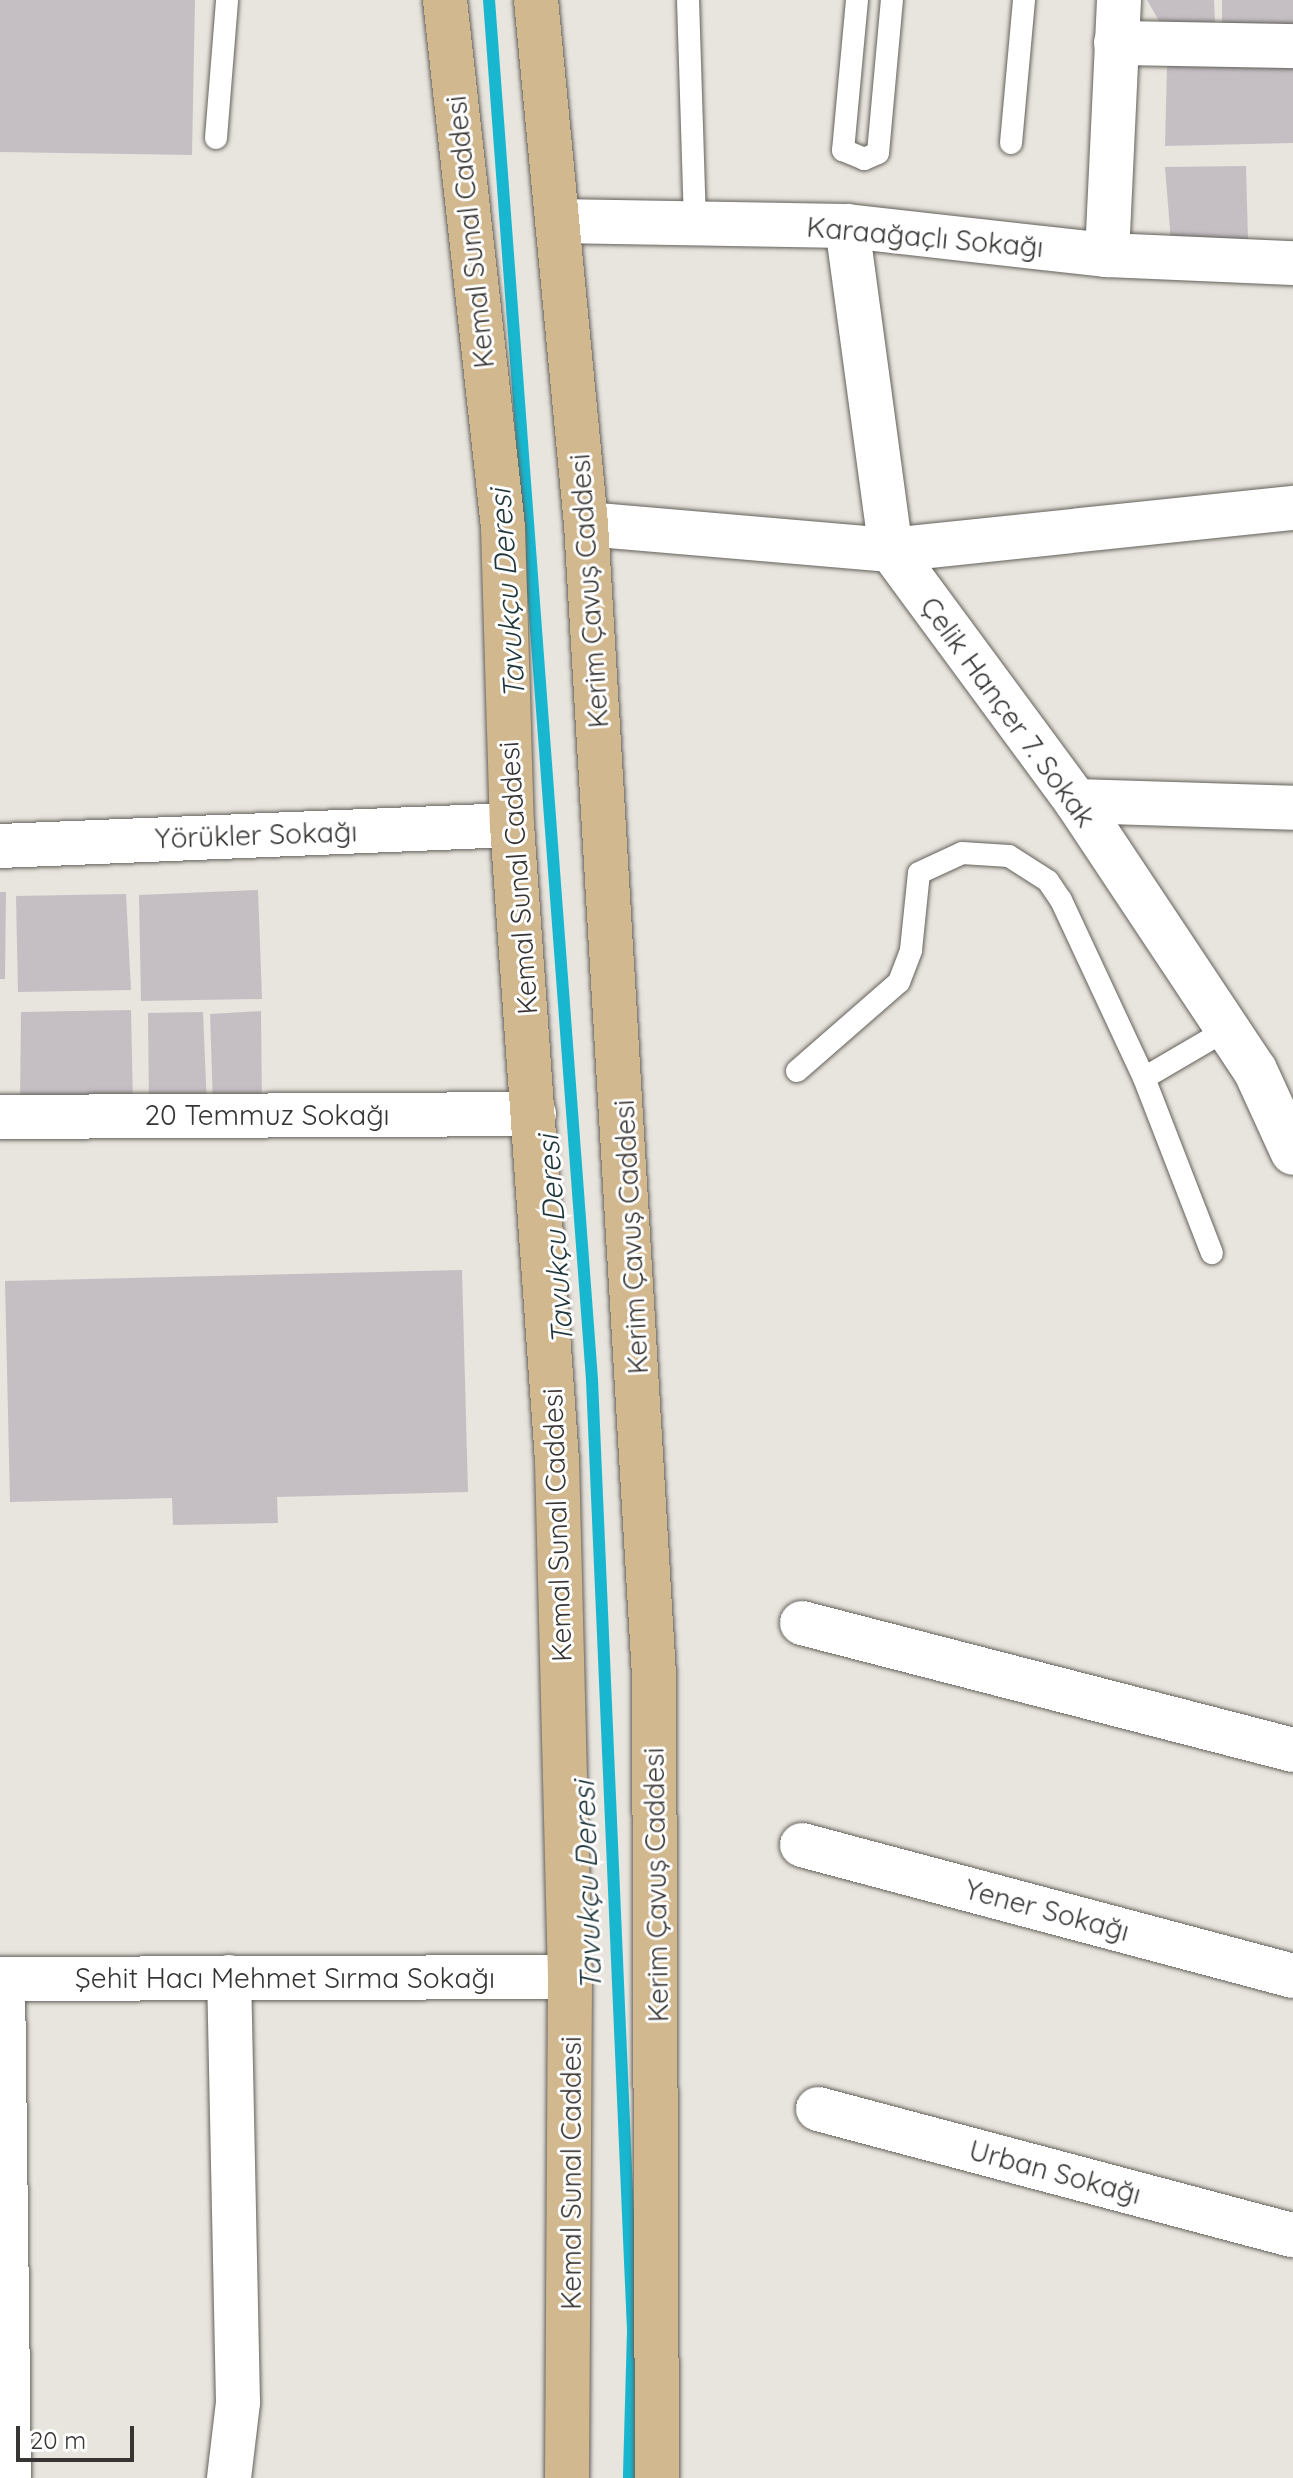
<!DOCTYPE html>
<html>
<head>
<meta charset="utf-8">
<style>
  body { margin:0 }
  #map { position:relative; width:1293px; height:2478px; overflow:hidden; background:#e8e4de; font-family:Quicksand,sans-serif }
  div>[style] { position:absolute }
  .stream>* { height:12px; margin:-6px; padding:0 6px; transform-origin:6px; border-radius:6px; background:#18b6cf }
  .building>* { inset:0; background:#c5bfc4 }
  .roads { filter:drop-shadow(0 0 2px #64615b) drop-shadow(0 0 2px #64615b) }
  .service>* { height:22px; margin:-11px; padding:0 11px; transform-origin:11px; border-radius:11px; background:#fff }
  .minor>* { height:44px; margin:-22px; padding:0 22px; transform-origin:22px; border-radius:22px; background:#fff }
  .primary>* { height:44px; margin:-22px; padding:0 22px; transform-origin:22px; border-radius:22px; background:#d2b88e }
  span { translate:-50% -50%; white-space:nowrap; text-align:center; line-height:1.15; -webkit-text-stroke:6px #fff; paint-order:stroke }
  .street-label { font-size:28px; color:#373533 }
  .water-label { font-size:30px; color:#1f363b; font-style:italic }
  .scale { position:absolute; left:16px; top:2426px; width:118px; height:36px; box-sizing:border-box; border:4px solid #373533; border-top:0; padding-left:10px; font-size:24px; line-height:28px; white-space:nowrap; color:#373533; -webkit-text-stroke:6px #fff; paint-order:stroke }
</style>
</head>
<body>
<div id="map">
  <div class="stream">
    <div style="left:489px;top:0;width:1384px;rotate:85.73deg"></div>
    <div style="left:592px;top:1380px;width:952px;rotate:87.53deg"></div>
    <div style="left:633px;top:2331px;width:147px;rotate:91.6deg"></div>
  </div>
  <div class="building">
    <div style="clip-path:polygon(0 0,195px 0,192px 155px,0 152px)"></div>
    <div style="clip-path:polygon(1147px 0,1214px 0,1215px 23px,1162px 26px)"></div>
    <div style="clip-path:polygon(1222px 0,1293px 0,1293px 27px,1222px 28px)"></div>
    <div style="clip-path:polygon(1167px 66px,1293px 66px,1293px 143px,1165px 146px)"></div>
    <div style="clip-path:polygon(1246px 166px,1248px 240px,1171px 242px,1165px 167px)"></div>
    <div style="clip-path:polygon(258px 890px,262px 999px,141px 1001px,139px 895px)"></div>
    <div style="clip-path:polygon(0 892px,6px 892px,5px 979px,0 979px)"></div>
    <div style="clip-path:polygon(126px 894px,131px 990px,18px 992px,16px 896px)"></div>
    <div style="clip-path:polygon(131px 1010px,133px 1103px,20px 1102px,21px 1012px)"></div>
    <div style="clip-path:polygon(261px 1011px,262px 1105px,213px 1104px,210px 1014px)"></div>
    <div style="clip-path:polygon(203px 1012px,207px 1107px,149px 1106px,148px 1013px)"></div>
    <div style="clip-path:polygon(462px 1270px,468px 1492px,277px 1497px,278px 1523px,173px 1525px,172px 1498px,10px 1502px,5px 1281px)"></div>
  </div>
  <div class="roads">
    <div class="service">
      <div style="left:688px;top:0;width:224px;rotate:88.2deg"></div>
      <div style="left:857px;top:0;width:151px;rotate:95.3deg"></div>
      <div style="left:843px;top:150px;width:23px;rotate:23deg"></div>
      <div style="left:864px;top:159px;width:15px;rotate:-23deg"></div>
      <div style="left:878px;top:153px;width:154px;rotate:-84.8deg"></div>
      <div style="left:216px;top:138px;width:138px;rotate:-85.4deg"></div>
      <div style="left:1011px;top:143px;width:144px;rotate:-84.8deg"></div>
      <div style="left:797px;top:1071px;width:135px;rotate:-41.1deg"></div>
      <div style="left:899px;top:982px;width:34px;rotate:-69deg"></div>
      <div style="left:911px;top:950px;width:77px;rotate:-84.1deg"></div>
      <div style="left:919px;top:873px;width:47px;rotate:-24.9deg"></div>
      <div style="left:962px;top:853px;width:47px;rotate:3.7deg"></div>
      <div style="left:1009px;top:856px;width:46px;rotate:32.7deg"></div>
      <div style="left:1048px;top:881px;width:23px;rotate:56deg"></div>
      <div style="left:1061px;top:900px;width:196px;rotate:65deg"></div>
      <div style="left:1144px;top:1078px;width:188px;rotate:68.8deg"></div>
      <div style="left:1144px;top:1078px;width:97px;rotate:-30.3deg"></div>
    </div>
    <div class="minor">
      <div style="left:1116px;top:43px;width:177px;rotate:1deg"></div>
      <div style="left:557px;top:221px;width:290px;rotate:1deg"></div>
      <div style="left:847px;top:226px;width:262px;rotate:6.4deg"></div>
      <div style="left:1107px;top:255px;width:186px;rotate:2.5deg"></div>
      <div style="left:847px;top:226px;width:327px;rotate:82.3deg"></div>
      <div style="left:891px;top:550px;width:312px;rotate:53.6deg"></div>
      <div style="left:1076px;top:801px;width:323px;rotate:56.4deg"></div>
      <div style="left:1255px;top:1070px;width:91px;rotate:65.4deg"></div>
      <div style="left:1107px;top:255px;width:255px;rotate:-87.3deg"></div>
      <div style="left:586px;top:524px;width:306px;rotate:4.9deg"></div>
      <div style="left:891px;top:550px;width:404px;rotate:-6deg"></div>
      <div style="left:1076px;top:801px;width:217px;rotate:1.8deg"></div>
      <div style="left:0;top:846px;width:512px;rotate:-2.35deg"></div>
      <div style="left:0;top:1117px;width:534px;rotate:-0.32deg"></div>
      <div style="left:802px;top:1623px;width:507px;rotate:14.5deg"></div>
      <div style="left:802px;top:1845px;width:508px;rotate:14.94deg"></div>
      <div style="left:0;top:1979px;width:570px;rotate:-0.2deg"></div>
      <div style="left:3px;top:1979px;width:499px;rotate:89.3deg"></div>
      <div style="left:818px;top:2109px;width:491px;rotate:14.9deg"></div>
      <div style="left:229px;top:2478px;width:77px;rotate:-83.2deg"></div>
      <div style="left:238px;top:2402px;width:425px;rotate:-91.2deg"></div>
    </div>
    <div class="primary">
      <div style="left:445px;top:0;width:530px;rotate:83.72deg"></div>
      <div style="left:503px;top:527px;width:298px;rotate:88.3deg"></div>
      <div style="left:512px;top:825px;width:637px;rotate:85.95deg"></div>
      <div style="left:557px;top:1460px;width:517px;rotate:88.56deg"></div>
      <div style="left:570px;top:1977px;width:501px;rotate:90.34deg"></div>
      <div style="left:536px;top:0;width:526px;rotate:84.55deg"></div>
      <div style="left:586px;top:524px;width:1152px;rotate:86.62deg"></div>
      <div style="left:654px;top:1674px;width:804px;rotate:89.79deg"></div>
    </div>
  </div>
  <div class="street-label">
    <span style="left:470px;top:232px;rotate:-96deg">Kemal Sunal Caddesi</span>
    <span style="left:925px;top:237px;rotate:5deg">Karaağaçlı Sokağı</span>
    <span style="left:589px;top:591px;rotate:-94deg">Kerim Çavuş Caddesi</span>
    <span style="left:1008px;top:712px;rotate:54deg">Çelik Hançer 7. Sokak</span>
    <span style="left:256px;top:835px;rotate:-2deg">Yörükler Sokağı</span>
    <span style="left:518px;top:878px;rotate:-94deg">Kemal Sunal Caddesi</span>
    <span style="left:267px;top:1115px">20 Temmuz Sokağı</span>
    <span style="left:631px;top:1237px;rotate:-93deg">Kerim Çavuş Caddesi</span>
    <span style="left:557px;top:1525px;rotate:-92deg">Kemal Sunal Caddesi</span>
    <span style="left:656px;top:1885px;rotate:-91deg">Kerim Çavuş Caddesi</span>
    <span style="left:1047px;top:1910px;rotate:15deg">Yener Sokağı</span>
    <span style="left:285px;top:1978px">Şehit Hacı Mehmet Sırma Sokağı</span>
    <span style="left:1055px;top:2172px;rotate:15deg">Urban Sokağı</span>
    <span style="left:571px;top:2173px;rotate:-90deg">Kemal Sunal Caddesi</span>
  </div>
  <div class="water-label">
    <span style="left:507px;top:594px;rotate:-94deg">Tavukçu Deresi</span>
    <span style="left:555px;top:1240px;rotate:-94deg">Tavukçu Deresi</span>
    <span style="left:587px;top:1886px;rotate:-92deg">Tavukçu Deresi</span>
  </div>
  <div class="scale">20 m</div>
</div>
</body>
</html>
